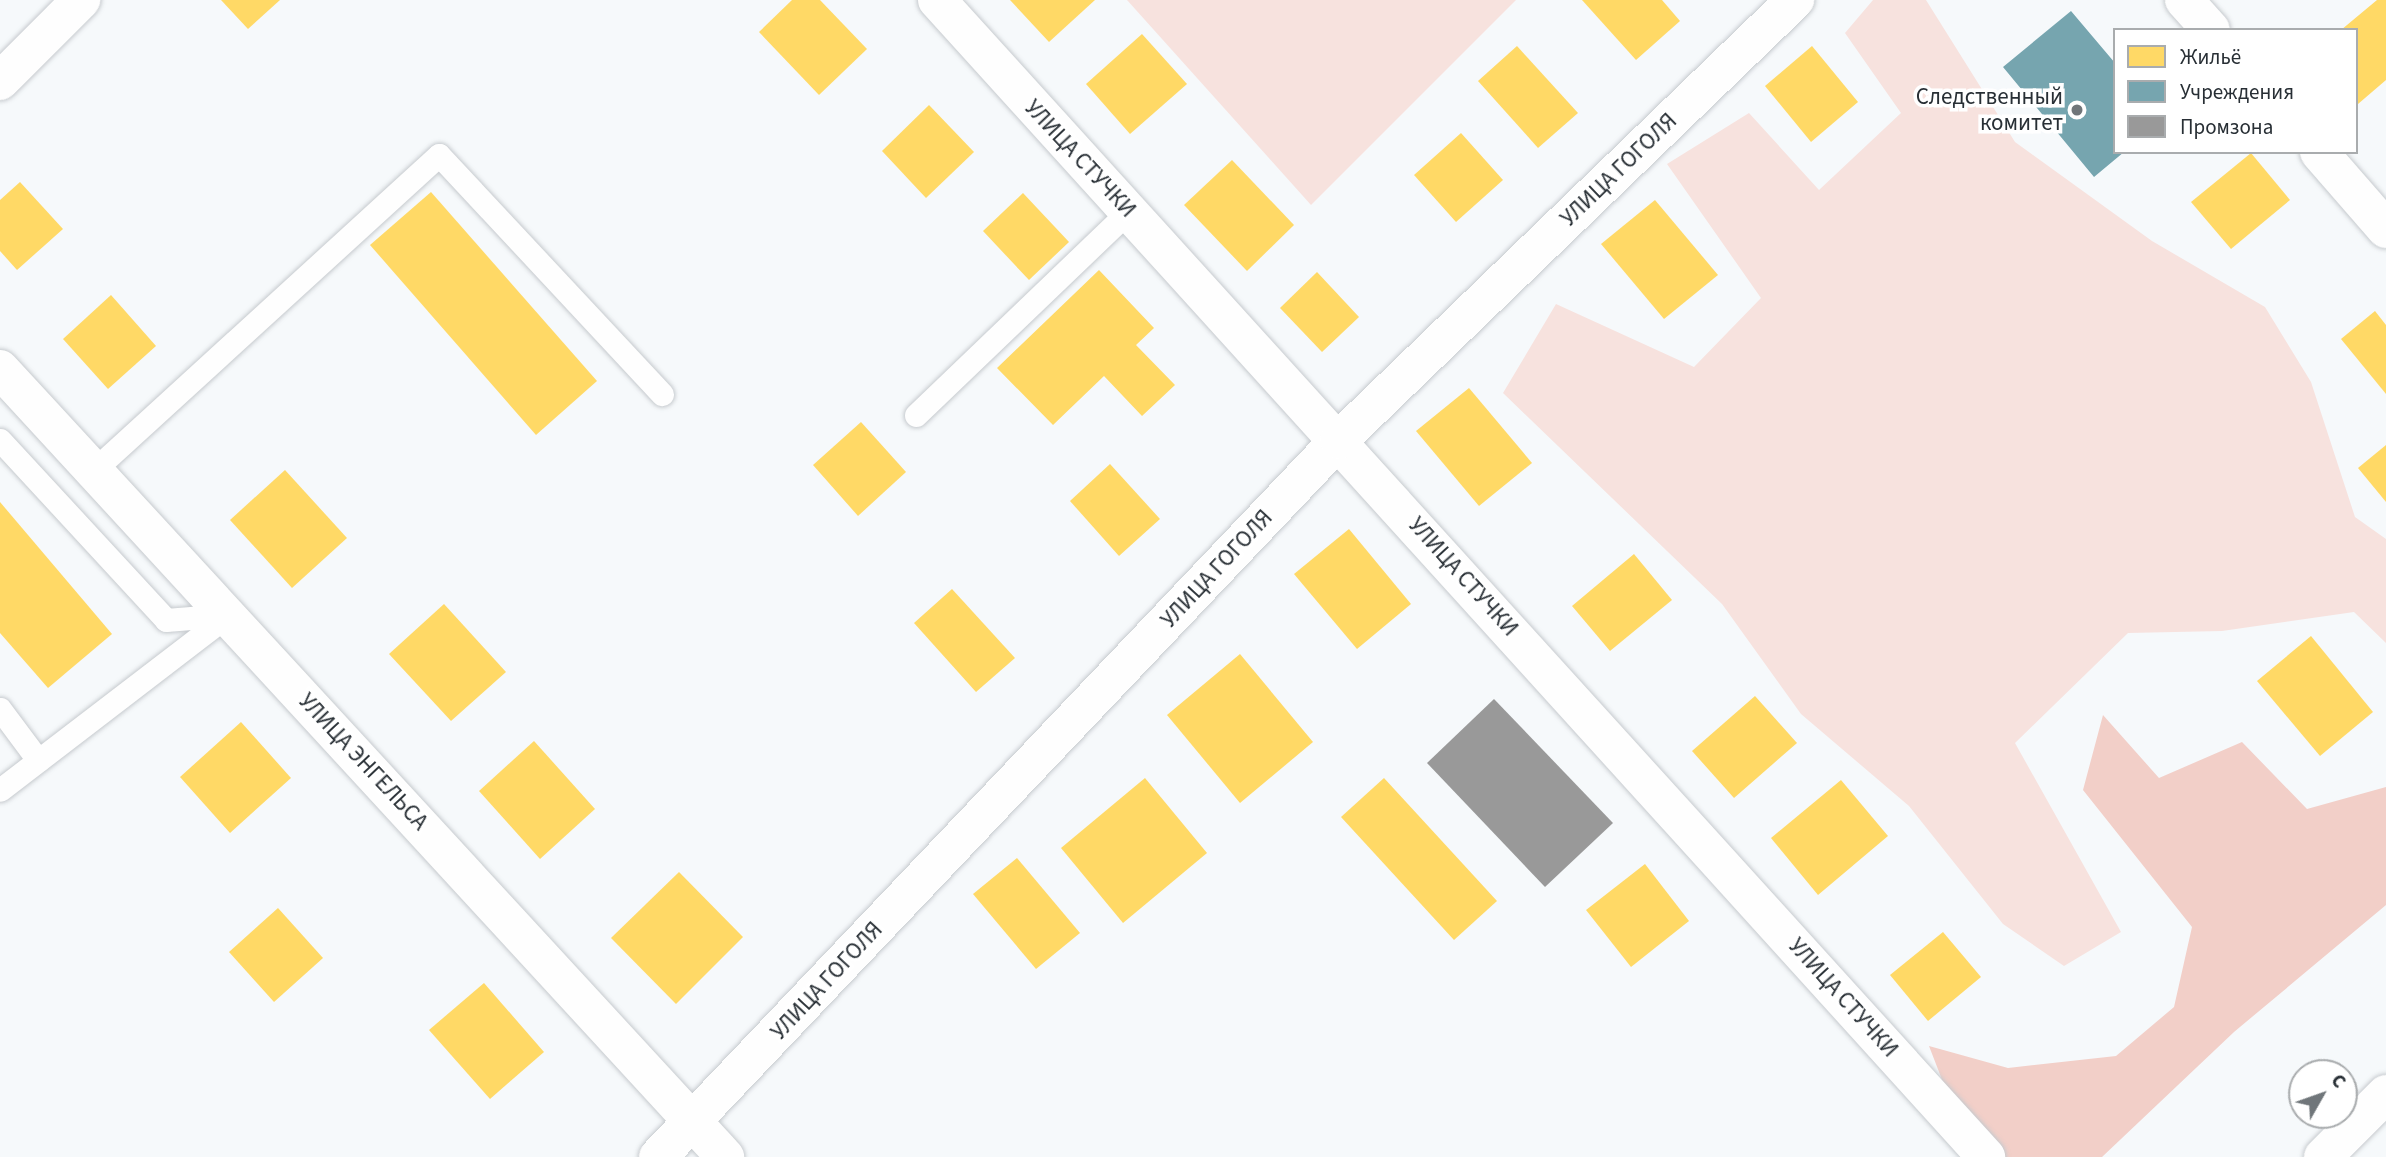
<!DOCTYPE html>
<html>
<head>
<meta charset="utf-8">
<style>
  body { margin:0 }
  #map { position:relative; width:2386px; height:1157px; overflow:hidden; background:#f6f9fb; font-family:"Source Sans 3",sans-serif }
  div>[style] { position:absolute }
  .green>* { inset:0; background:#f7e2de }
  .forest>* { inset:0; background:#f2cfc8 }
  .homes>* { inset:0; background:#ffd966 }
  .public>* { inset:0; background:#76a5af }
  .industry>* { inset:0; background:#999 }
  .roads { filter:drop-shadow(0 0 2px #c6cace) drop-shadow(0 0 2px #c6cace) }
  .service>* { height:23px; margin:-11.5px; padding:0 11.5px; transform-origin:11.5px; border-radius:11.5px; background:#fefefe }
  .minor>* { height:38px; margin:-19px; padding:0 19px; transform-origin:19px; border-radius:19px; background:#fefefe }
  .tertiary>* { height:38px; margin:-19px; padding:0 19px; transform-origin:19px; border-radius:19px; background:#fefefe }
  .secondary>* { height:38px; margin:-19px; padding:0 19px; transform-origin:19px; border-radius:19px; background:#fefefe }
  .dots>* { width:19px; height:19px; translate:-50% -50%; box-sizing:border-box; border:4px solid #fff; border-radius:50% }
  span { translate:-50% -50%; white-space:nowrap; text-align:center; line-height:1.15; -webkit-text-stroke:7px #fff; paint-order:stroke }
  .poi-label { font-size:23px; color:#282f35 }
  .right { translate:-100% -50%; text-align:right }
  .street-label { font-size:23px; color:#282f35 }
  .legend { position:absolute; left:2113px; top:28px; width:245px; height:126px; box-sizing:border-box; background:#fff; border:2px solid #a9acae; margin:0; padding:9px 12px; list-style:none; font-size:21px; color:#282f35 }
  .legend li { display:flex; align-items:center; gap:14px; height:35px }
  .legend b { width:35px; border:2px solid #a9acae }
  .north { position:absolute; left:2288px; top:1059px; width:70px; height:70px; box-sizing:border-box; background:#fff; border:2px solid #a9acae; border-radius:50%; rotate:50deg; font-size:19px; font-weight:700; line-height:28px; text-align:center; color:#282f35 }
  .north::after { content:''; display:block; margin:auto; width:24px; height:32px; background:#70767a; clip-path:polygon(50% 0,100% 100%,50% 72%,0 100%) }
</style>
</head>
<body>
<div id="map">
  <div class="green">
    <div style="clip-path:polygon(1127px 0,1516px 0,1311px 205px)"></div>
    <div style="clip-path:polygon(1873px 0,1926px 0,2015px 142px,2152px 241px,2265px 307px,2311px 382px,2355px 517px,2386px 539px,2386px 643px,2354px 612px,2222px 631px,2128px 633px,2015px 743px,2121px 932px,2064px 966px,2003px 924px,1909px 806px,1801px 714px,1722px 604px,1503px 393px,1556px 304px,1694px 367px,1761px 298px,1667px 164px,1749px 113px,1819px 190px,1901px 113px,1845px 33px)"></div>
  </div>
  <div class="forest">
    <div style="clip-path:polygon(2103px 715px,2159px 778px,2242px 742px,2307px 809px,2386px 787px,2386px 905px,2234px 1032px,2102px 1157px,2005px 1157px,1961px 1129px,1929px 1046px,2008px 1068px,2116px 1056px,2174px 1007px,2192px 927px,2083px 790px)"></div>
  </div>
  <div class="homes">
    <div style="clip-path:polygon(221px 0,280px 0,248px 29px)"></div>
    <div style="clip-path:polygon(792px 0,820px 0,867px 49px,819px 95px,759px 32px)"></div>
    <div style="clip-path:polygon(1010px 0,1095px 0,1049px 42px)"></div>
    <div style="clip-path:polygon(1582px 0,1662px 0,1680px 21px,1636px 60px)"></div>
    <div style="clip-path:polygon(2377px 0,2386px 0,2386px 80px,2358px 104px,2356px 30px,2341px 30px)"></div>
    <div style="clip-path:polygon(1142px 34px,1187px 84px,1130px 134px,1086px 84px)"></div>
    <div style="clip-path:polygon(1517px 46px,1578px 113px,1538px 148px,1478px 81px)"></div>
    <div style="clip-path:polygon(1812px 46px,1858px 102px,1811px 142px,1765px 86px)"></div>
    <div style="clip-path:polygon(929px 105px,974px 152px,926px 198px,882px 151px)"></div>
    <div style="clip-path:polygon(1461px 133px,1503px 180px,1456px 222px,1414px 175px)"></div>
    <div style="clip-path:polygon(2251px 153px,2290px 200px,2231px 249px,2191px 202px)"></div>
    <div style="clip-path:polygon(1232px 160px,1294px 225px,1247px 271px,1184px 205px)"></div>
    <div style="clip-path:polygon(20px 182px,63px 229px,17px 270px,0 251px,0 200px)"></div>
    <div style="clip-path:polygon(431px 192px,597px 381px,536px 435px,370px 245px)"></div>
    <div style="clip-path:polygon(1023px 193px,1069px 242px,1029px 280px,983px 231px)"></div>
    <div style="clip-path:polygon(1655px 200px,1718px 275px,1664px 319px,1601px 244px)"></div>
    <div style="clip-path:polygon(1099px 270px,1154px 328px,1136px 345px,1175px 385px,1142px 416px,1104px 376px,1053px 425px,997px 368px)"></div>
    <div style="clip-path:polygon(1317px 272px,1359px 317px,1322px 352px,1280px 308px)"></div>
    <div style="clip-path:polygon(111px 295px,156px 346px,108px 389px,63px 339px)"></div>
    <div style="clip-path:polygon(2375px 311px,2386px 325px,2386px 394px,2341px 339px)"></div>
    <div style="clip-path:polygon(1469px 388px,1532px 463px,1479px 506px,1416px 431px)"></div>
    <div style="clip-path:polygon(861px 422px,906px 472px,858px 516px,813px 465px)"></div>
    <div style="clip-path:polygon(2386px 445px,2386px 502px,2358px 468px)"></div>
    <div style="clip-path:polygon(1110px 464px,1160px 519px,1119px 556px,1070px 501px)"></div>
    <div style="clip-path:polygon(285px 470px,347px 538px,292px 588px,230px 520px)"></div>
    <div style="clip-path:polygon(0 502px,112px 634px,48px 688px,0 633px)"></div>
    <div style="clip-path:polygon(1349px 529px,1411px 604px,1357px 649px,1294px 574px)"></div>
    <div style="clip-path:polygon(1634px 554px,1672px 600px,1610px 651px,1572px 606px)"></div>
    <div style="clip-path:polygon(952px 589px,1015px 658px,976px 692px,914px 623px)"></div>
    <div style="clip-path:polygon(444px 604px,506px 672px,451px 721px,389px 654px)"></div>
    <div style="clip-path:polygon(2311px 636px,2373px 712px,2320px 756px,2257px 681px)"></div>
    <div style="clip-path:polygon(1240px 654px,1313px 742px,1240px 803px,1167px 715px)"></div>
    <div style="clip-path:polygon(1755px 696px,1797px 743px,1734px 798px,1692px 751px)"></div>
    <div style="clip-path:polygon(241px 722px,291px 778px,230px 833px,180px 777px)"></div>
    <div style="clip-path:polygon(534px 741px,595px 809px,540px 859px,479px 791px)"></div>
    <div style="clip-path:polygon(1145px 778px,1207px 853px,1123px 923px,1061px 848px)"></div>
    <div style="clip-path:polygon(1384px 778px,1497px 901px,1454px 940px,1341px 817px)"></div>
    <div style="clip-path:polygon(1841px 780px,1888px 836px,1818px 895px,1771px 838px)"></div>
    <div style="clip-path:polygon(1017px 858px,1080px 933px,1036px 969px,973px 894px)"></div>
    <div style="clip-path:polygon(1645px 864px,1689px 921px,1631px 967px,1586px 910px)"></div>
    <div style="clip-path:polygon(679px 872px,743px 937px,676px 1004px,611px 938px)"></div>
    <div style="clip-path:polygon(278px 908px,323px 958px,274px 1002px,229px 952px)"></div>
    <div style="clip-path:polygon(1943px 932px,1981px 977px,1928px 1021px,1890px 975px)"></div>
    <div style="clip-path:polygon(484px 983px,544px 1052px,490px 1099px,429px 1030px)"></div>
  </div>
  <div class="public">
    <div style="clip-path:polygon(2071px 11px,2115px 63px,2115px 152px,2124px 152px,2094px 177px,2003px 67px)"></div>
  </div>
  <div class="industry">
    <div style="clip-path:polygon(1494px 699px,1613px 823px,1545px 887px,1427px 763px)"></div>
  </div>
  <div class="roads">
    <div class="service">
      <div style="left:916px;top:415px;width:294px;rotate:-43.8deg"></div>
      <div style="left:0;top:440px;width:245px;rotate:47.3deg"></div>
      <div style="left:166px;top:620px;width:62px;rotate:-4.6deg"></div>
      <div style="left:228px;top:615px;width:287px;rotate:142.5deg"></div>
      <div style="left:94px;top:470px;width:467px;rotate:-42.4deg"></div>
      <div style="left:439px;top:155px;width:327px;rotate:47deg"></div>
      <div style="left:0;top:709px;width:64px;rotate:53.3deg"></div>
    </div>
    <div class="minor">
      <div style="left:937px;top:0;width:1562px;rotate:47.8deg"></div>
      <div style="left:0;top:369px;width:1071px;rotate:47.38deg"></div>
      <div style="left:658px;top:1157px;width:989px;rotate:-46.48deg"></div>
      <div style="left:1339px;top:440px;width:634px;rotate:-43.98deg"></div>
      <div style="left:2323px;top:1157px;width:89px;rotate:-45deg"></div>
    </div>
    <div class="tertiary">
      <div style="left:2184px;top:0;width:40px;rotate:48deg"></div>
      <div style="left:2319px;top:152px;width:102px;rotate:49deg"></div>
    </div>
    <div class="secondary">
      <div style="left:0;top:81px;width:115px;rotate:-45deg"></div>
    </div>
  </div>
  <div class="dots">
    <div style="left:2077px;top:110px;background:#70767a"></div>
  </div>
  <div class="poi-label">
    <span class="right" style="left:2063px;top:110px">Следственный<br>комитет</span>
  </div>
  <div class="street-label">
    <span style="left:1080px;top:159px;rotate:47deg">УЛИЦА СТУЧКИ</span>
    <span style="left:1619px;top:170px;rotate:-44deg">УЛИЦА ГОГОЛЯ</span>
    <span style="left:1217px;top:569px;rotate:-47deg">УЛИЦА ГОГОЛЯ</span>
    <span style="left:1463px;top:577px;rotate:48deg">УЛИЦА СТУЧКИ</span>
    <span style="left:363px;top:762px;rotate:47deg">УЛИЦА ЭНГЕЛЬСА</span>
    <span style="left:827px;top:981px;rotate:-47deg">УЛИЦА ГОГОЛЯ</span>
    <span style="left:1843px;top:998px;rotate:48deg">УЛИЦА СТУЧКИ</span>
  </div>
  <ul class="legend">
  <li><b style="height:19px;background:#ffd966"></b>Жильё</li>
  <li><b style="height:19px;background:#76a5af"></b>Учреждения</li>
  <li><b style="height:19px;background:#999"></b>Промзона</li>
  </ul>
  <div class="north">С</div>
</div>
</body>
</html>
